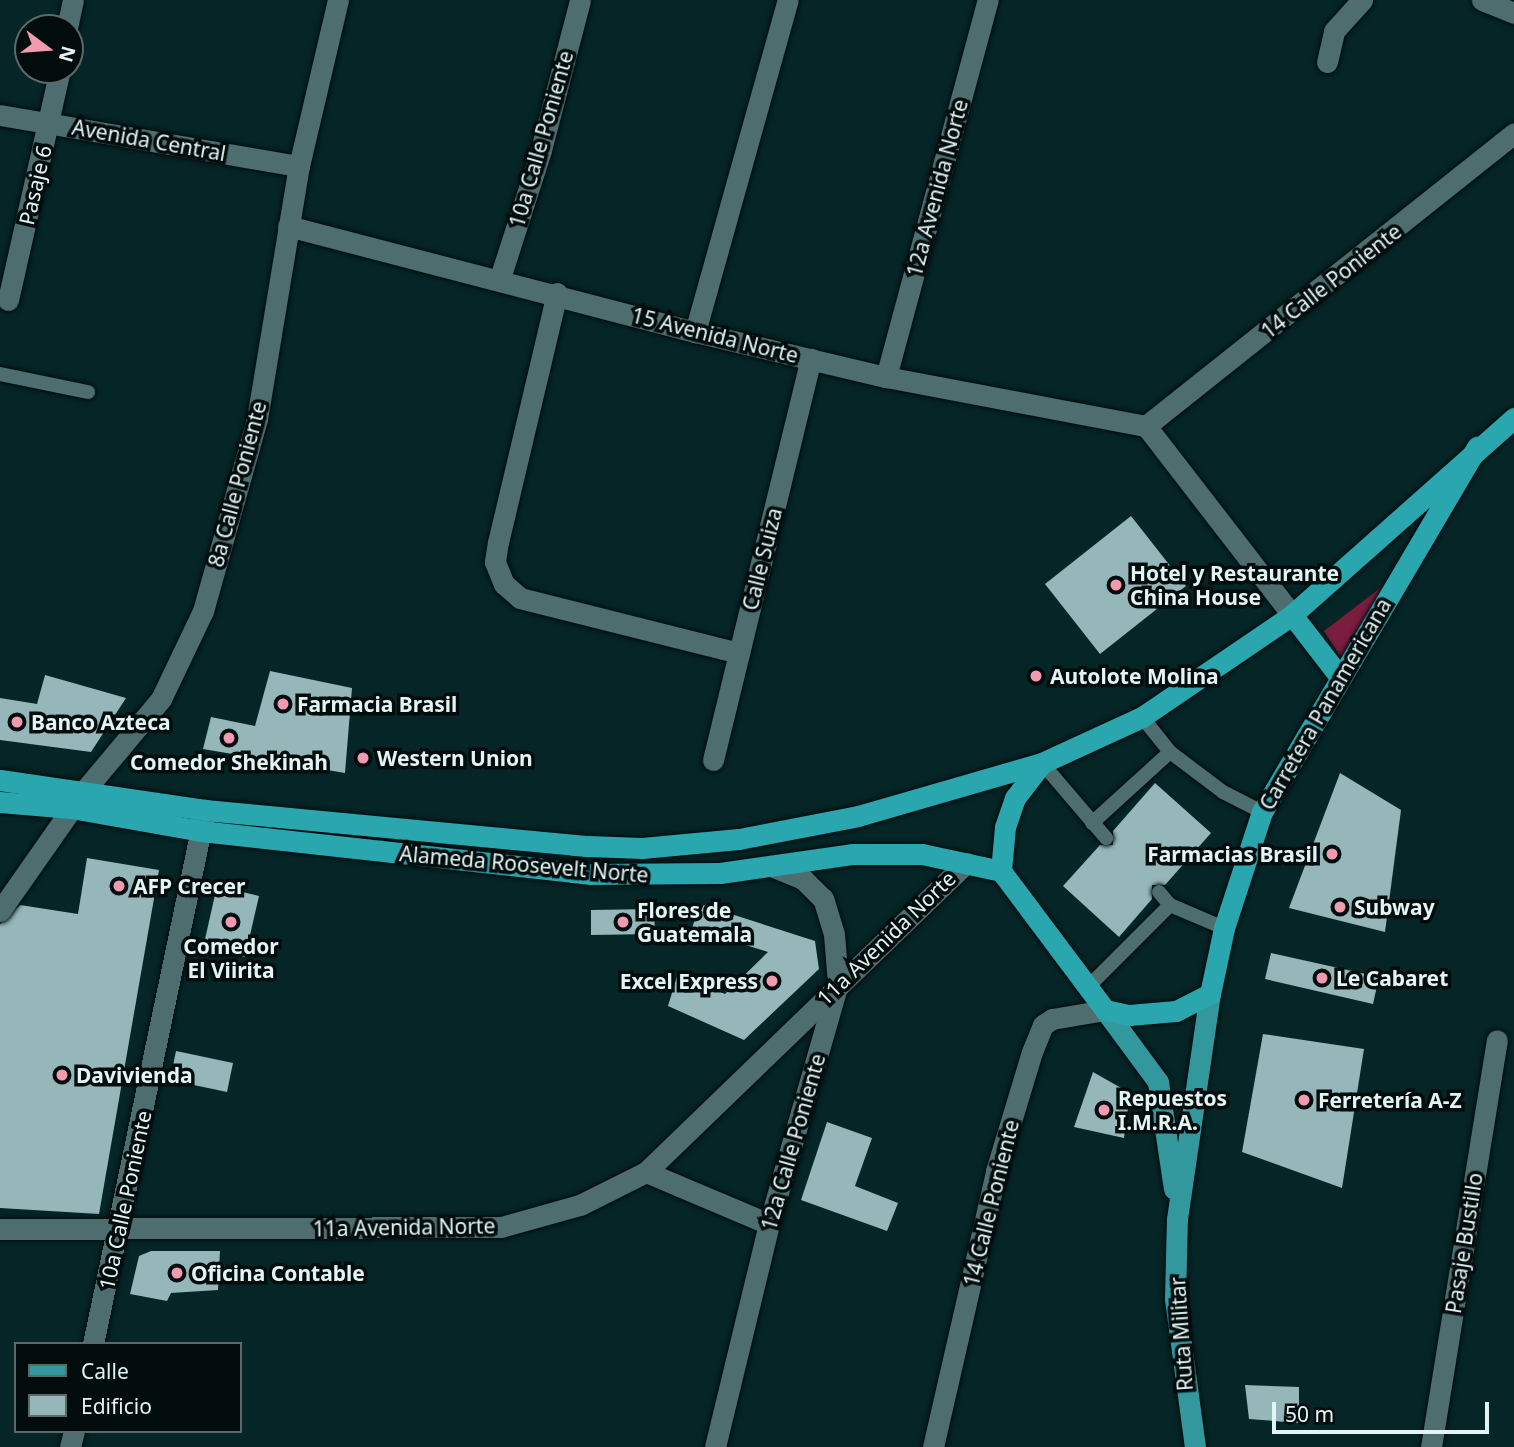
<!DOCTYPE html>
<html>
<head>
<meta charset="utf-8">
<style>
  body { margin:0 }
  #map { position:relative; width:1514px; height:1447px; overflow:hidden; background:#052527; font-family:"Noto Sans",sans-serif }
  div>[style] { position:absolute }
  .green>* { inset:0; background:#7a1d3f }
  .building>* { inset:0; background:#95b7b9 }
  .roads { filter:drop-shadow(0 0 2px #000d0e) drop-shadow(0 0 2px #000d0e) }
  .service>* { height:14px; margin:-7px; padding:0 7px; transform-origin:7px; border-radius:7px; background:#4e6d6f }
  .minor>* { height:21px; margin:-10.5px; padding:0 10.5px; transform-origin:10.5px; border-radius:10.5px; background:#4e6d6f }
  .tertiary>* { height:21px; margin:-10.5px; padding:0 10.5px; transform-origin:10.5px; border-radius:10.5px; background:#4e6d6f }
  .primary>* { height:21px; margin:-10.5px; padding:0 10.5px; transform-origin:10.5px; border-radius:10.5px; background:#32989e }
  .trunk>* { height:21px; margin:-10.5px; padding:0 10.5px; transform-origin:10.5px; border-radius:10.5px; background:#29a6ae }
  .dots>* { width:19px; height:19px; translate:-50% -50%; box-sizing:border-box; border:4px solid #020c0d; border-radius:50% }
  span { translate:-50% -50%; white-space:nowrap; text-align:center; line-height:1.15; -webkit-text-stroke:7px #020c0d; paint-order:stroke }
  .street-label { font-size:21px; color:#e2f4f4 }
  .poi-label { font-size:21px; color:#e2f4f4; font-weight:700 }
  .left { translate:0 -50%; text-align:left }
  .right { translate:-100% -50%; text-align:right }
  .legend { position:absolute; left:14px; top:1342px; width:228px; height:91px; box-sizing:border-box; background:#020c0d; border:2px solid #5c6969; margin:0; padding:9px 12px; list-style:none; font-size:21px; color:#e2f4f4 }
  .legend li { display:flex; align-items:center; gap:14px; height:35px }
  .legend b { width:35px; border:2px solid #5c6969 }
  .north { position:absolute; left:14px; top:14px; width:70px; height:70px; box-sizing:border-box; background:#020c0d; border:2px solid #5c6969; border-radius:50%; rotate:106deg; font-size:19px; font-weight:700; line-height:28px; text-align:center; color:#e2f4f4 }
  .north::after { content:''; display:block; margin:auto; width:24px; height:32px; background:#f29ab0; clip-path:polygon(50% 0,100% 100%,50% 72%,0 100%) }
  .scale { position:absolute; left:1272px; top:1402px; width:217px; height:32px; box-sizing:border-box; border:4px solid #e2f4f4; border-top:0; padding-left:9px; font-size:21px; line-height:24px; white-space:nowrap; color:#e2f4f4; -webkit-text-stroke:5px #020c0d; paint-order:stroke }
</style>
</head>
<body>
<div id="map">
  <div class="green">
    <div style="clip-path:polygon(1400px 573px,1342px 659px,1324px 631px)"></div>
  </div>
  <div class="building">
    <div style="clip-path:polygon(1131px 516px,1186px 586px,1100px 654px,1045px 584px)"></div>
    <div style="clip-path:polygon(270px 671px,352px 688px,345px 773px,203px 749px,211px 717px,255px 726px)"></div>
    <div style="clip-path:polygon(45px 675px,126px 698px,91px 752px,0 740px,0 698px,37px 704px)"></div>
    <div style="clip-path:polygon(1340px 773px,1401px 810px,1385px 932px,1289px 908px)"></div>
    <div style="clip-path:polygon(1155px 783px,1211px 833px,1165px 885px,1152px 885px,1152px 899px,1119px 937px,1063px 886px,1100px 845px,1113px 845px,1113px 831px)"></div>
    <div style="clip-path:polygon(87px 858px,159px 870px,99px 1214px,0 1208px,0 924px,20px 905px,78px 914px)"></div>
    <div style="clip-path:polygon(217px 886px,259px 896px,245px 957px,203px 948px)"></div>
    <div style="clip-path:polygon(700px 904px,815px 941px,819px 969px,744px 1040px,668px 1006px,678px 973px,725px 994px,768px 952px,692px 928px)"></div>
    <div style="clip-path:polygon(654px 909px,655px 934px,591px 935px,591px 910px)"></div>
    <div style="clip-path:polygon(1271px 953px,1379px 977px,1373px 1004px,1265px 979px)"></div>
    <div style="clip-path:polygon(1263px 1034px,1364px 1049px,1342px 1188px,1242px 1152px)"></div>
    <div style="clip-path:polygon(176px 1051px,233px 1063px,227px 1092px,170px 1080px)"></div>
    <div style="clip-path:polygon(1093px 1072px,1130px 1093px,1124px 1138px,1074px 1127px)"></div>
    <div style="clip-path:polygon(827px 1122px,872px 1138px,855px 1186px,898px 1203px,887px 1231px,801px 1200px)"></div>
    <div style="clip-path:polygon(151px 1251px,220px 1251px,218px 1290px,171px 1293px,167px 1301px,130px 1294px,139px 1256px)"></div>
    <div style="clip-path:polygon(1245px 1385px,1299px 1387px,1299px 1423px,1249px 1419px)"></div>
  </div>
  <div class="roads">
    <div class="service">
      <div style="left:0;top:374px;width:90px;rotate:11.6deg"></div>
      <div style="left:1142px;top:717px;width:45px;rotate:51.3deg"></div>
      <div style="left:1170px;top:752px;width:66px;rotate:37deg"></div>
      <div style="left:1223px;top:792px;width:44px;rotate:27.1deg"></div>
      <div style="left:1042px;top:763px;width:99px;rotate:49.5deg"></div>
      <div style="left:1092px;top:823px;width:105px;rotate:-42.3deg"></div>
      <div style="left:1159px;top:892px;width:17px;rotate:50deg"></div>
      <div style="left:1170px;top:905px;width:59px;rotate:23.1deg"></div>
      <div style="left:1088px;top:987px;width:116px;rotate:-45deg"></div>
    </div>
    <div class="minor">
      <div style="left:1482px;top:0;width:35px;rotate:22deg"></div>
      <div style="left:67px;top:28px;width:29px;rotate:-78deg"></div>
      <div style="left:1327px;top:62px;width:32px;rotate:-77deg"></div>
      <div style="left:1334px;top:31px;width:42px;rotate:-47.9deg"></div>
      <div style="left:0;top:115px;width:303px;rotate:9.7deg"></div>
      <div style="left:500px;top:278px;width:134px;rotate:-72.2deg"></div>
      <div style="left:541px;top:150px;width:155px;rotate:-75.4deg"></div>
      <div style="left:557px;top:293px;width:256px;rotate:103.3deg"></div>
      <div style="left:498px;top:542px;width:20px;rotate:99deg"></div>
      <div style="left:495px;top:562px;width:24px;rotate:68deg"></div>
      <div style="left:504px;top:584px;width:21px;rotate:41deg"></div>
      <div style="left:520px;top:598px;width:226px;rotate:14.1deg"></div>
      <div style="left:8px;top:300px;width:236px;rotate:-77.3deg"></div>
      <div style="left:695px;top:332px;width:345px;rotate:-74.4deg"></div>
      <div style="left:886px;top:377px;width:391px;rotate:-74.9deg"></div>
      <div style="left:713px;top:760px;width:413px;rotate:-76.3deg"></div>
      <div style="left:646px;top:1172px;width:134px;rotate:22.9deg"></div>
      <div style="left:0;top:1229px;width:501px;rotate:-0.23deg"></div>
      <div style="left:501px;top:1227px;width:82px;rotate:-15.6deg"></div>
      <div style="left:580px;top:1205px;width:74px;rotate:-26.6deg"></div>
      <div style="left:646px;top:1172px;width:445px;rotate:-44deg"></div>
      <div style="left:93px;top:1344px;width:546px;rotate:-78.15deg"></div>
      <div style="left:70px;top:1447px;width:16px;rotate:-76deg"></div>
      <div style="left:1431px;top:1447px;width:412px;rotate:-80.8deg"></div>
    </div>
    <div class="tertiary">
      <div style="left:288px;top:226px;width:421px;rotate:14.6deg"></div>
      <div style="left:695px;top:332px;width:196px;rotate:13.3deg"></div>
      <div style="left:886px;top:377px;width:265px;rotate:10.7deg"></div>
      <div style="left:1146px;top:426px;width:470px;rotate:-38.5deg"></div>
      <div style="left:1146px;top:426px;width:239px;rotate:52.3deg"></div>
      <div style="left:0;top:911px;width:146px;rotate:-55deg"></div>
      <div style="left:84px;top:791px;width:120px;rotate:-50.1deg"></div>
      <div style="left:161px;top:699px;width:98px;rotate:-64.5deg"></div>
      <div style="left:203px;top:611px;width:199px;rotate:-74.3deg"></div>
      <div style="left:257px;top:419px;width:256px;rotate:-80.6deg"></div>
      <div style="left:299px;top:166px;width:171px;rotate:-76.8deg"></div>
      <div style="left:715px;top:1447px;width:229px;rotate:-76.4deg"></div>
      <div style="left:769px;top:1224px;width:251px;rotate:-74deg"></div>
      <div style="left:838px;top:983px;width:49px;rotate:-94.7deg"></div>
      <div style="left:834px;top:934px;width:37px;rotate:-107deg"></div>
      <div style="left:823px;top:899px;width:28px;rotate:-135deg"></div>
      <div style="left:803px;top:879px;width:35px;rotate:-158deg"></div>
      <div style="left:933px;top:1447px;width:283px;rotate:-77.1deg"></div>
      <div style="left:996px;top:1171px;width:124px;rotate:-73.2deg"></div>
      <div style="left:1032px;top:1052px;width:29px;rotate:-68deg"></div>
      <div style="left:1043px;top:1025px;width:11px;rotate:-34deg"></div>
      <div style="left:1052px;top:1019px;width:54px;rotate:-9.6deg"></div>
    </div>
    <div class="primary">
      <div style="left:1105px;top:1010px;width:89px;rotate:53.6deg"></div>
      <div style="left:1158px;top:1082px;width:108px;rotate:81.5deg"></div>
      <div style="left:1195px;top:1447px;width:149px;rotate:-97.7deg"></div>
      <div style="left:1175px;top:1299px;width:80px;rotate:-88.6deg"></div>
      <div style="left:1177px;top:1219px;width:227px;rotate:-81.7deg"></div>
    </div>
    <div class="trunk">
      <div style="left:1292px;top:615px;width:78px;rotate:52.3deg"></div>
      <div style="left:0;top:780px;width:207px;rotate:8.3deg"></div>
      <div style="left:205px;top:810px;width:385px;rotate:5.4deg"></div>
      <div style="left:588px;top:846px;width:54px;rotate:2.1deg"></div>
      <div style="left:642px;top:848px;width:97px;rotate:-5.3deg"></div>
      <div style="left:739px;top:839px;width:121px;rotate:-10.9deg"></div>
      <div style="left:858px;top:816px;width:191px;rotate:-16.1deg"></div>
      <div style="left:1042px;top:763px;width:110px;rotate:-24.7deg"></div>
      <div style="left:1142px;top:717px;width:181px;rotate:-34.2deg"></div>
      <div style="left:1292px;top:615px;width:297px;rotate:-41.6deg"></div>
      <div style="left:0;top:802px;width:71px;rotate:4.8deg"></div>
      <div style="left:71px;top:808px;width:132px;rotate:10deg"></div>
      <div style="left:201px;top:831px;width:391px;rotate:6.3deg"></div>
      <div style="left:590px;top:874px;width:130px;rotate:-0.4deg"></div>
      <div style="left:720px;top:873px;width:133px;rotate:-8.2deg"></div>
      <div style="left:852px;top:854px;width:70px"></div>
      <div style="left:922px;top:854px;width:81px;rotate:12.1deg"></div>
      <div style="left:1001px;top:871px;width:174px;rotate:53.2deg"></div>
      <div style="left:1105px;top:1010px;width:25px;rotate:12deg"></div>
      <div style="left:1129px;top:1015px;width:47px;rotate:-4.9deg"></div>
      <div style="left:1176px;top:1011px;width:38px;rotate:-27deg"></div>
      <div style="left:1210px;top:994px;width:67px;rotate:-78deg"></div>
      <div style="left:1224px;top:928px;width:122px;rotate:-71.9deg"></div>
      <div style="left:1262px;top:812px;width:424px;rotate:-59.5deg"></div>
      <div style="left:1001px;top:871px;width:44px;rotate:-84.8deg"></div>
      <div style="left:1005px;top:827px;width:31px;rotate:-71deg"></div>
      <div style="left:1015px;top:798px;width:44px;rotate:-52.4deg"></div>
    </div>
  </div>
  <div class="dots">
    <div style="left:1116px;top:585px;background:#f29ab0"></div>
    <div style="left:1036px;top:676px;background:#f29ab0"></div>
    <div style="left:283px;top:704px;background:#f29ab0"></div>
    <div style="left:17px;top:722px;background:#f29ab0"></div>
    <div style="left:229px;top:738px;background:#f29ab0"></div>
    <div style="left:363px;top:758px;background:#f29ab0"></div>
    <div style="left:1332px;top:854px;background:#f29ab0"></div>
    <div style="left:119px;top:886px;background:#f29ab0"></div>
    <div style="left:1340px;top:907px;background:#f29ab0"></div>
    <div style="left:231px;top:922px;background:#f29ab0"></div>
    <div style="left:623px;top:922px;background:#f29ab0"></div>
    <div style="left:1322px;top:978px;background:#f29ab0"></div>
    <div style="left:772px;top:981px;background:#f29ab0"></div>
    <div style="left:62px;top:1075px;background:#f29ab0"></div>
    <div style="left:1304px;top:1100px;background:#f29ab0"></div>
    <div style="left:1104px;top:1110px;background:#f29ab0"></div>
    <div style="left:177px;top:1273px;background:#f29ab0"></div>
  </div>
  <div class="street-label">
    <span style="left:541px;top:139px;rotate:-74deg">10a Calle Poniente</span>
    <span style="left:149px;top:140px;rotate:10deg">Avenida Central</span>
    <span style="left:35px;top:185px;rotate:-77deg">Pasaje 6</span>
    <span style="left:937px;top:188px;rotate:-75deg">12a Avenida Norte</span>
    <span style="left:1331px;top:281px;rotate:-38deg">14 Calle Poniente</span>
    <span style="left:715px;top:335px;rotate:14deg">15 Avenida Norte</span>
    <span style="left:237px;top:484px;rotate:-75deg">8a Calle Poniente</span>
    <span style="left:762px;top:559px;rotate:-76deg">Calle Suiza</span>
    <span style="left:1325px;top:704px;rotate:-60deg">Carretera Panamericana</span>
    <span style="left:524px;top:864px;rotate:5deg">Alameda Roosevelt Norte</span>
    <span style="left:886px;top:938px;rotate:-44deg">11a Avenida Norte</span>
    <span style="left:793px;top:1142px;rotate:-74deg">12a Calle Poniente</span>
    <span style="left:125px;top:1200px;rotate:-78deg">10a Calle Poniente</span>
    <span style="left:991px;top:1203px;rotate:-76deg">14 Calle Poniente</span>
    <span style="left:404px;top:1227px;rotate:-1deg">11a Avenida Norte</span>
    <span style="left:1464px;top:1243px;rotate:-81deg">Pasaje Bustillo</span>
    <span style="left:1181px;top:1334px;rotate:-94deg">Ruta Militar</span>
  </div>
  <div class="poi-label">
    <span class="left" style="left:1130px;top:585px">Hotel y Restaurante<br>China House</span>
    <span class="left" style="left:1050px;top:676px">Autolote Molina</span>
    <span class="left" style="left:297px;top:704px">Farmacia Brasil</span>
    <span class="left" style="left:31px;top:722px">Banco Azteca</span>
    <span class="left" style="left:377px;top:758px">Western Union</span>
    <span style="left:229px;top:762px">Comedor Shekinah</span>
    <span class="right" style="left:1318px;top:854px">Farmacias Brasil</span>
    <span class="left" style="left:133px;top:886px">AFP Crecer</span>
    <span class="left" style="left:1354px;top:907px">Subway</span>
    <span class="left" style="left:637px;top:922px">Flores de<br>Guatemala</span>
    <span style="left:231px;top:958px">Comedor<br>El Viirita</span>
    <span class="left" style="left:1336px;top:978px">Le Cabaret</span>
    <span class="right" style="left:758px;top:981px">Excel Express</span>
    <span class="left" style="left:76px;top:1075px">Davivienda</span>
    <span class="left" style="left:1118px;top:1110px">Repuestos<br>I.M.R.A.</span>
    <span class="left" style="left:1318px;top:1100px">Ferretería A-Z</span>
    <span class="left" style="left:191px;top:1273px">Oficina Contable</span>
  </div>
  <ul class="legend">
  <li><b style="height:9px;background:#32989e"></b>Calle</li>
  <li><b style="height:19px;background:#95b7b9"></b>Edificio</li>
  </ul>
  <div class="north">N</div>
  <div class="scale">50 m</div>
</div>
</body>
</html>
